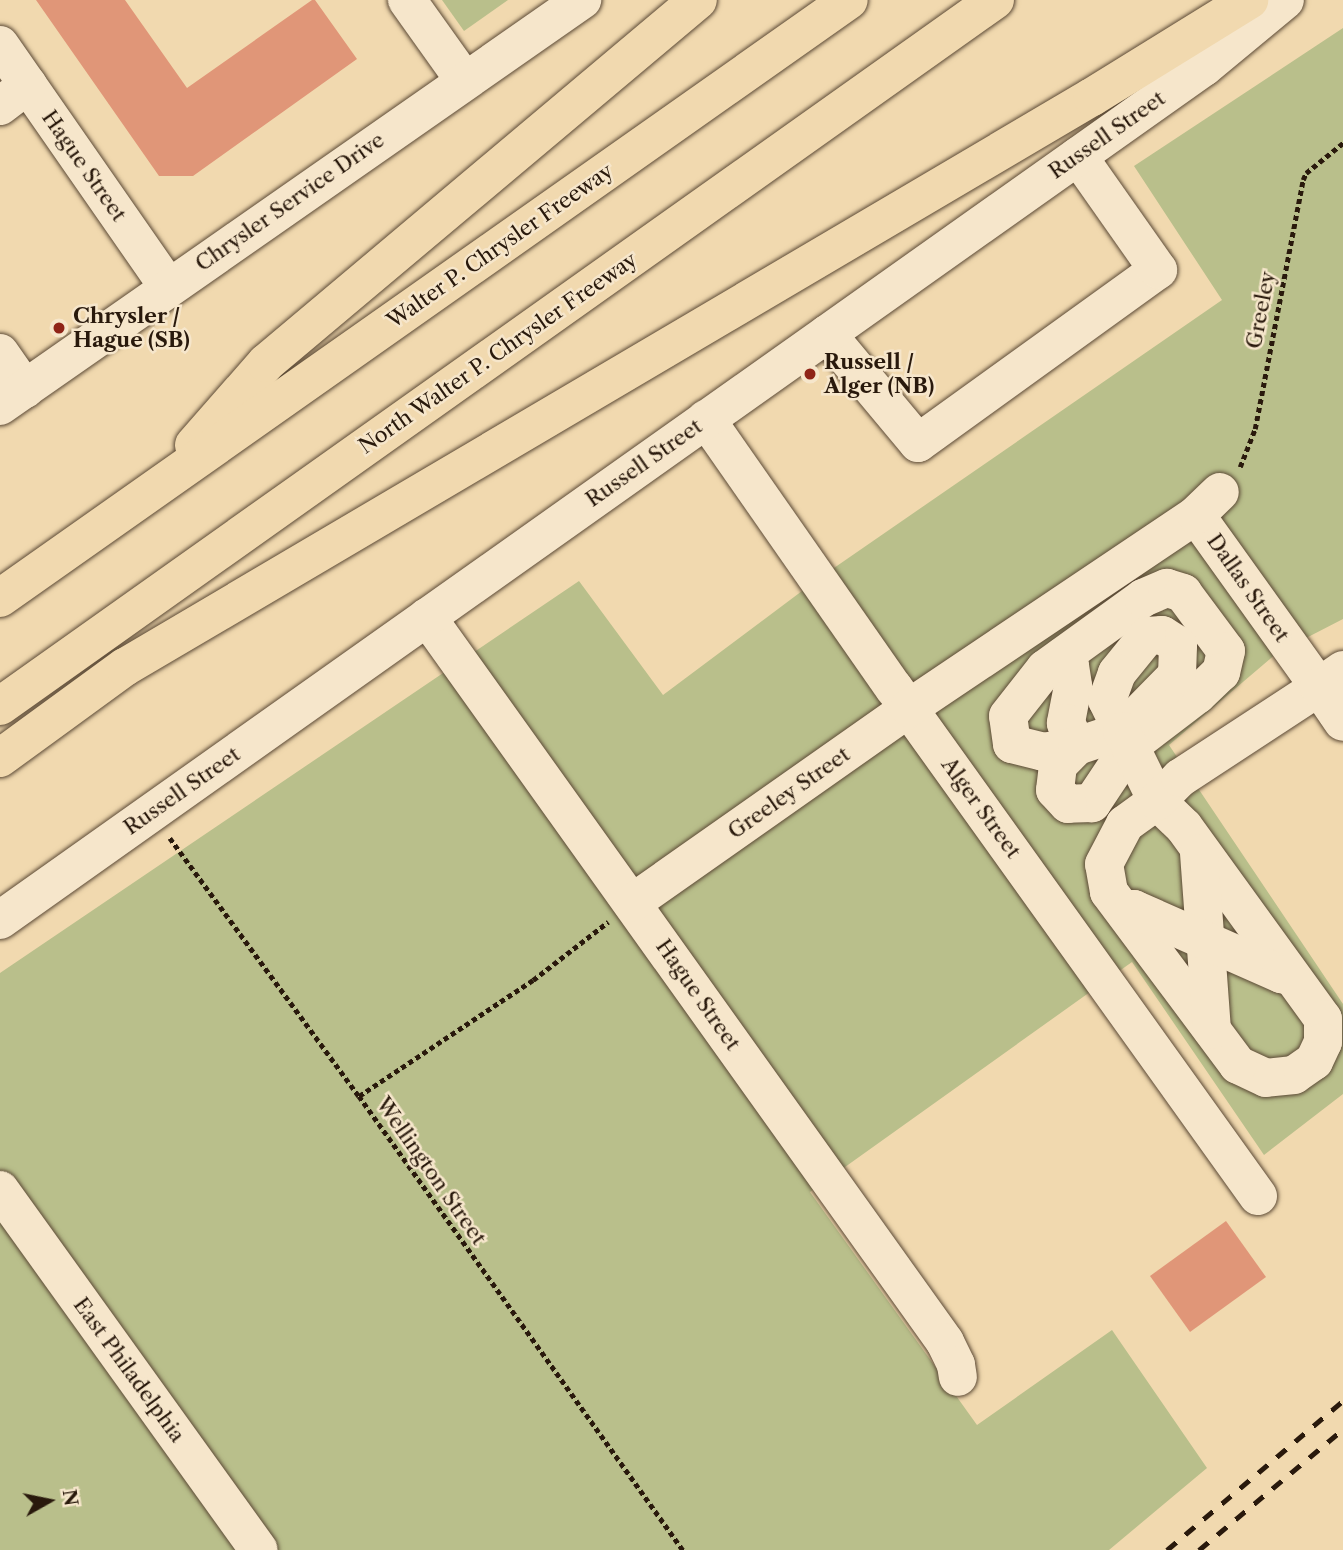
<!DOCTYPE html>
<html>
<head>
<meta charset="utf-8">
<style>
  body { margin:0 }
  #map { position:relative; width:1343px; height:1550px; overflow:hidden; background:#f1d9af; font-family:"Libre Caslon Text",serif }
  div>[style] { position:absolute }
  .green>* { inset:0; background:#b9bf8b }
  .building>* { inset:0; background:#e09678 }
  .path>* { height:4.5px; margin-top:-2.25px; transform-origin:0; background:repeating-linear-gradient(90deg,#29190c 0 5px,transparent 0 8.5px) }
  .roads { filter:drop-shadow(0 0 2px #5b4935) drop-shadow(0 0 2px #5b4935) }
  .minor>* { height:38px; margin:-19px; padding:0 19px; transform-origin:19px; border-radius:19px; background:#f6e6cb }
  .highway>* { height:38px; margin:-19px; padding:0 19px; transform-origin:19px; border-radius:19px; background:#f1d9af }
  .rail>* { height:5px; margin-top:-2.5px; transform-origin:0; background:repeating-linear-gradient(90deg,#29190c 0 12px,transparent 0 24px) }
  .dots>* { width:19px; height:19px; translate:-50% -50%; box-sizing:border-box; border:4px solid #f6e6cb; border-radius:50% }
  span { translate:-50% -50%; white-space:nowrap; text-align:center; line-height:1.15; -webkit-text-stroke:5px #f6e6cb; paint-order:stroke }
  .street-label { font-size:21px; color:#29190c }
  .poi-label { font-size:21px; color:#29190c; font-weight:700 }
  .left { translate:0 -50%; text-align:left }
  .north { position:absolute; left:14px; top:1466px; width:70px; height:70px; -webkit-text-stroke:5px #f6e6cb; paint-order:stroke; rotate:81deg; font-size:19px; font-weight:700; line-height:28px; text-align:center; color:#29190c }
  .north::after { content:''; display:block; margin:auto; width:24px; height:32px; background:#29190c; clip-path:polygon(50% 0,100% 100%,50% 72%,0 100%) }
</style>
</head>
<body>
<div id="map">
  <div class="green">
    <div style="clip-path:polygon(442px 0,508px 0,464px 31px)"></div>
    <div style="clip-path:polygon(1343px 28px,1343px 619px,1277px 653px,1169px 745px,1343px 1004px,1343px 1094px,1264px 1155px,1132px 962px,810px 1192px,977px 1425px,1112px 1330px,1207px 1468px,1109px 1550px,0 1550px,0 973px,579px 581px,663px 695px,818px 579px,1222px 300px,1134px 166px)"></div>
  </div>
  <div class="building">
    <div style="clip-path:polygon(36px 0,125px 0,187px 88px,312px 0,315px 0,357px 59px,193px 176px,159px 176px)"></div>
    <div style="clip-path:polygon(1226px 1221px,1266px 1277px,1190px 1332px,1150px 1276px)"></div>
  </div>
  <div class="path">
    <div style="left:1240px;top:467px;width:41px;rotate:-68.5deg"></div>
    <div style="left:1255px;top:429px;width:254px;rotate:-79.1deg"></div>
    <div style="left:1303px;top:180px;width:8px;rotate:-67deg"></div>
    <div style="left:1306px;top:173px;width:48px;rotate:-39deg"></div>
    <div style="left:170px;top:838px;width:320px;rotate:53.8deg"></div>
    <div style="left:359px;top:1096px;width:558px;rotate:54.49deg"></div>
    <div style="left:359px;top:1096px;width:209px;rotate:-33.7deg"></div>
    <div style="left:533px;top:980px;width:95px;rotate:-37.7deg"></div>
  </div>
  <div class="roads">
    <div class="minor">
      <div style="left:407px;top:0;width:98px;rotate:54.5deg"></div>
      <div style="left:0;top:45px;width:295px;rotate:55.2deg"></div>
      <div style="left:0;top:106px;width:35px;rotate:-37deg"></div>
      <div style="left:827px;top:334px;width:142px;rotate:50.1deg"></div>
      <div style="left:918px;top:443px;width:296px;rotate:-35.8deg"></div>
      <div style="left:1158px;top:270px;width:139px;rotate:-125.1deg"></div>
      <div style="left:0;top:353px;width:44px;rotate:55.2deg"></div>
      <div style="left:0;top:406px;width:710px;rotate:-34.9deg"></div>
      <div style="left:706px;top:419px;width:328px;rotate:55.1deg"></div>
      <div style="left:894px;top:688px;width:625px;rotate:54.38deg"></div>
      <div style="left:427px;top:617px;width:891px;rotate:54.45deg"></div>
      <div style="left:945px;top:1342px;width:25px;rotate:64deg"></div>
      <div style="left:956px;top:1365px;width:12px;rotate:81deg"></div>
      <div style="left:1062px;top:657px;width:12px;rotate:48deg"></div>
      <div style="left:1070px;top:666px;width:20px;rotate:81deg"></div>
      <div style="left:1073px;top:686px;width:38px;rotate:101deg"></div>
      <div style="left:1066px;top:723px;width:25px;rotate:64deg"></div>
      <div style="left:1077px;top:746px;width:34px;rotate:170deg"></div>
      <div style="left:1044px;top:752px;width:33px;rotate:-166deg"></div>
      <div style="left:1012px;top:744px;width:28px;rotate:-98deg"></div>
      <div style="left:1008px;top:716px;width:60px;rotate:-51.8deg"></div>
      <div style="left:1045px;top:669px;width:121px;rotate:-35.9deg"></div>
      <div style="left:1143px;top:598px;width:26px;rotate:-23deg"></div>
      <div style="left:1167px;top:588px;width:17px;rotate:17deg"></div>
      <div style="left:1183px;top:593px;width:72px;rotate:53.4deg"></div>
      <div style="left:1226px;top:651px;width:22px;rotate:103deg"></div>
      <div style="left:1221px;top:672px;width:33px;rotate:136deg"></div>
      <div style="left:1197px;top:695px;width:84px;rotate:142.7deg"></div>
      <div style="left:1130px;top:746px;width:69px;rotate:123.7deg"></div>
      <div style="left:1092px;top:803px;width:24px;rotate:178deg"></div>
      <div style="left:1068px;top:804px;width:19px;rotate:-133deg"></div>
      <div style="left:1055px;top:790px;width:25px;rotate:-83deg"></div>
      <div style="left:1058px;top:765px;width:27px;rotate:-45deg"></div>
      <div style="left:1077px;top:746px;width:47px;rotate:-18.4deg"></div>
      <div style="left:1122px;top:731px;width:78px;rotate:-45.5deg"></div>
      <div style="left:1177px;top:675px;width:30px;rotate:-88deg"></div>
      <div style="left:1178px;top:645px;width:19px;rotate:-148deg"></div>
      <div style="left:1162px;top:635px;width:15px;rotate:176deg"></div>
      <div style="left:1147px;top:636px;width:48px;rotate:129deg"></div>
      <div style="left:1117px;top:673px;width:29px;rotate:110deg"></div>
      <div style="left:1107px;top:700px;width:34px;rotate:64deg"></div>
      <div style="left:1122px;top:731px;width:17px;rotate:62deg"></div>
      <div style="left:1130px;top:746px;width:61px;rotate:63.9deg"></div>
      <div style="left:1157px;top:801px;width:37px;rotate:44deg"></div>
      <div style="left:1184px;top:827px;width:237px;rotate:54.1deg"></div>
      <div style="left:1323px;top:1019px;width:23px;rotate:90deg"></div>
      <div style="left:1323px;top:1042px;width:21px;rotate:115deg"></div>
      <div style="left:1314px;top:1061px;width:24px;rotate:145deg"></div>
      <div style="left:1294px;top:1075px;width:28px;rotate:174deg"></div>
      <div style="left:1266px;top:1078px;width:31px;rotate:-155deg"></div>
      <div style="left:1238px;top:1065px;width:216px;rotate:-126.7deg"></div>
      <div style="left:1109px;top:892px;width:28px;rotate:-100deg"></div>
      <div style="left:1104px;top:864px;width:45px;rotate:-62.3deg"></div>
      <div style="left:1125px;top:824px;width:39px;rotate:-36deg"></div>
      <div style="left:1157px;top:801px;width:33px;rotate:-45deg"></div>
      <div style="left:1180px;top:778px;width:166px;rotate:-33.2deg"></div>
      <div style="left:1319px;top:687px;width:211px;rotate:-125.6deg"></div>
      <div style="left:1343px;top:670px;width:29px;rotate:145deg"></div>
      <div style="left:1319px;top:687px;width:42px;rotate:55.6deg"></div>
      <div style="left:1199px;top:853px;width:177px;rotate:85.8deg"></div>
      <div style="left:632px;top:903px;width:339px;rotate:-35.1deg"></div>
      <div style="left:909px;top:708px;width:346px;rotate:-33.9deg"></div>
      <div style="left:1196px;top:515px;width:33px;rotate:-44deg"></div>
      <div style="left:1123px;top:909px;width:11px"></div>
      <div style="left:1134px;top:909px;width:161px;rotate:23.9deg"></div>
      <div style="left:1281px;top:974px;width:10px;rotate:11deg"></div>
      <div style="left:0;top:920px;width:1476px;rotate:-35.32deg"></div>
      <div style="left:1204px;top:67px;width:105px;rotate:-39.6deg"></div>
      <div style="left:0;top:1190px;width:443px;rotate:54.3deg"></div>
    </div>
    <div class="highway">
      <div style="left:194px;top:445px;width:109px;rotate:-48.7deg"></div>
      <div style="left:266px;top:363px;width:564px;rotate:-40.04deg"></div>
      <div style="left:0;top:598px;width:1038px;rotate:-35.16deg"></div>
      <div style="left:0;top:706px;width:1220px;rotate:-35.36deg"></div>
      <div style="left:0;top:758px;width:155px;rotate:-36.1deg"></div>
      <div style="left:125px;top:667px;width:1122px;rotate:-30.52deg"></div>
      <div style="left:1092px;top:97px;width:185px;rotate:-31.7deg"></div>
    </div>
  </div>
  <div class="rail">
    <div style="left:1167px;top:1550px;width:231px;rotate:-40.3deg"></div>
    <div style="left:1199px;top:1550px;width:188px;rotate:-40deg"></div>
  </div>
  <div class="dots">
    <div style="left:59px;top:328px;background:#8f2418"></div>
    <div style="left:810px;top:374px;background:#8f2418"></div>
  </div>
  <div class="street-label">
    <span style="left:1107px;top:135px;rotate:-35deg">Russell Street</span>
    <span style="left:84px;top:166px;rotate:55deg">Hague Street</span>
    <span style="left:290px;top:202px;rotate:-35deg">Chrysler Service Drive</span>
    <span style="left:500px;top:246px;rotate:-35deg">Walter P. Chrysler Freeway</span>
    <span style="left:1261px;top:310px;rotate:-79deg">Greeley</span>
    <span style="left:498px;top:353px;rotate:-35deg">North Walter P. Chrysler Freeway</span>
    <span style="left:644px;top:463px;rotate:-35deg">Russell Street</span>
    <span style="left:1248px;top:588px;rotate:55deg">Dallas Street</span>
    <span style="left:182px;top:791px;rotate:-35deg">Russell Street</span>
    <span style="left:789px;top:793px;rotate:-35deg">Greeley Street</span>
    <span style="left:981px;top:808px;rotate:54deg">Alger Street</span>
    <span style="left:698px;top:995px;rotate:55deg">Hague Street</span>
    <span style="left:431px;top:1171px;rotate:55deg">Wellington Street</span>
    <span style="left:129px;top:1370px;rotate:54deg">East Philadelphia</span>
  </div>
  <div class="poi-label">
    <span class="left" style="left:73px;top:328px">Chrysler /<br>Hague (SB)</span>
    <span class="left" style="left:824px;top:374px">Russell /<br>Alger (NB)</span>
  </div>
  <div class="north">N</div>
</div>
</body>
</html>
